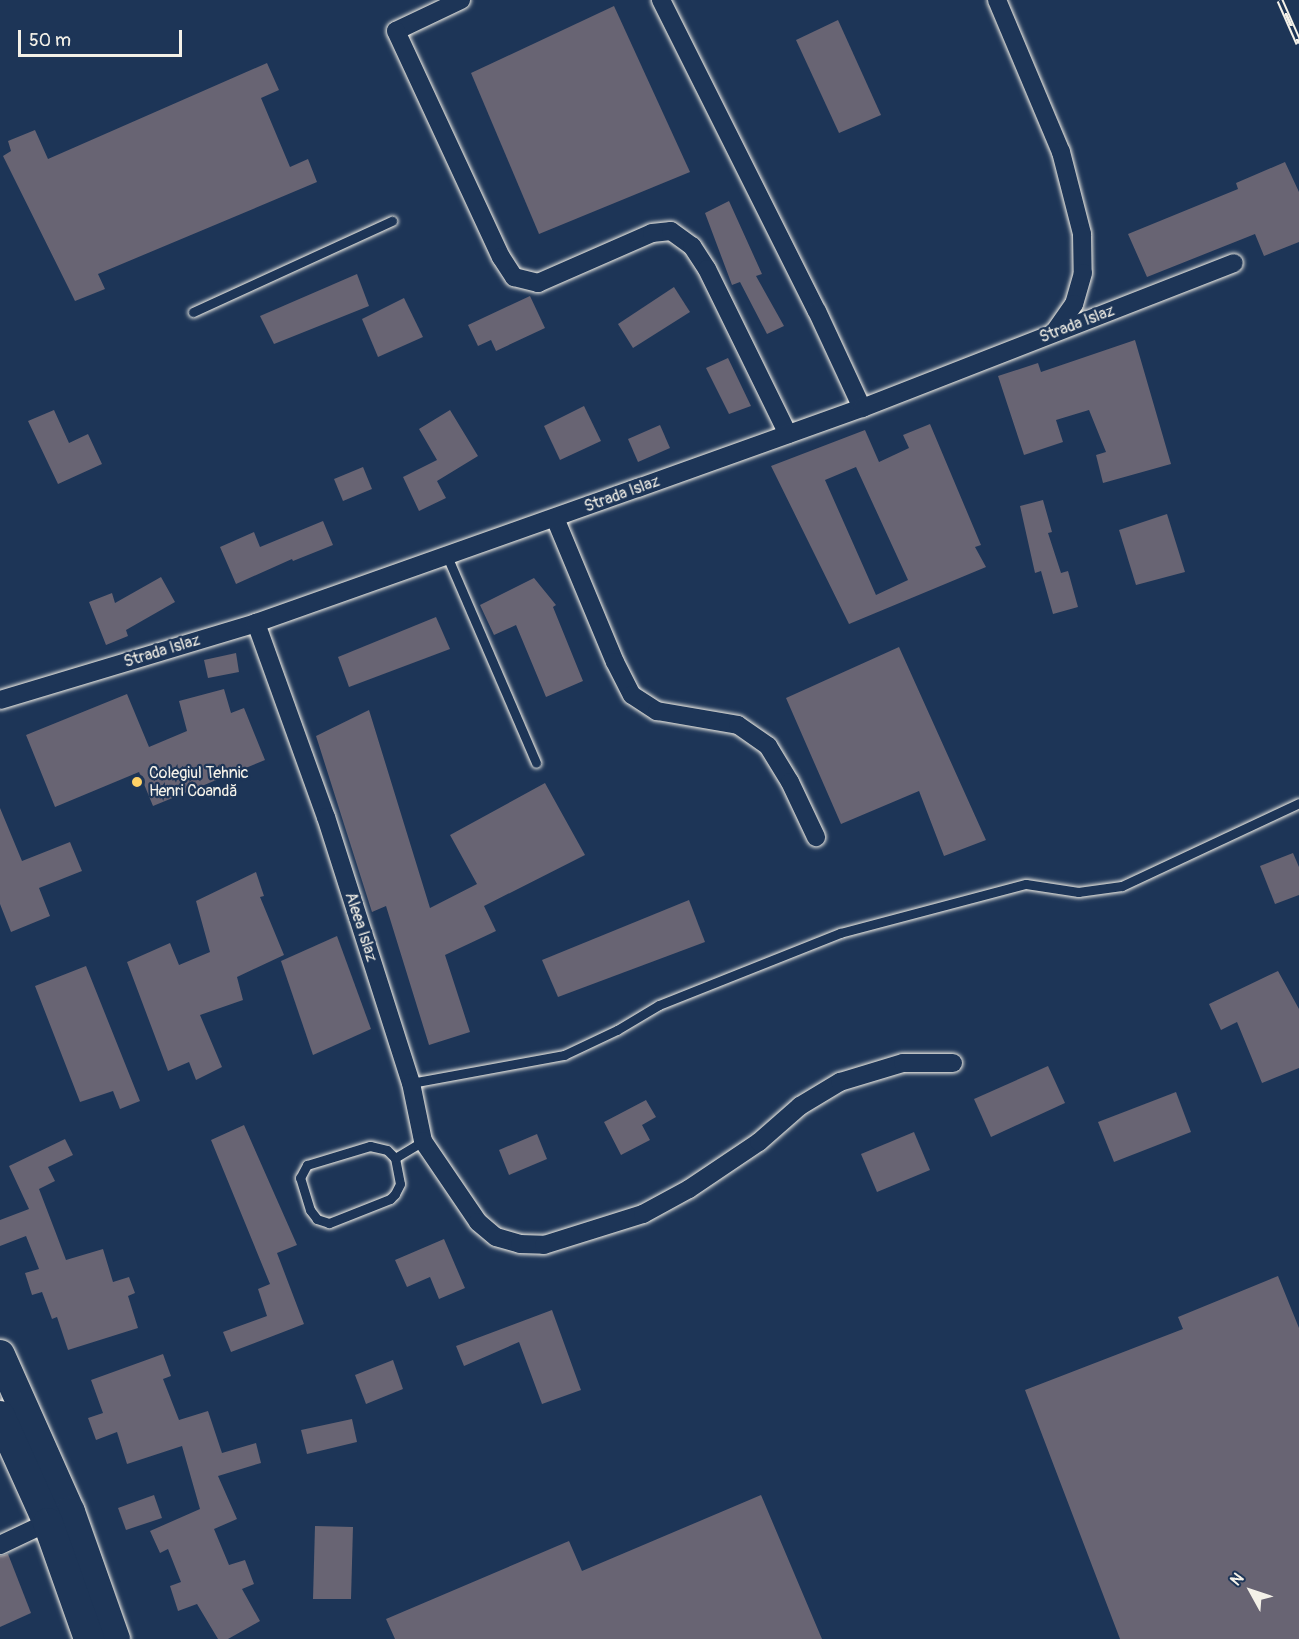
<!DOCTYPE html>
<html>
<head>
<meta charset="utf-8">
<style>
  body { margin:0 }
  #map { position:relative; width:1299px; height:1639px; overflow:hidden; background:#1d3557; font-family:Pangolin,sans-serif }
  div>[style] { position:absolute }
  .building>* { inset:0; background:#686473 }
  .roads { filter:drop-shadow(0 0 2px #f4f1e8) drop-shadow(0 0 2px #f4f1e8) }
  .lane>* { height:9px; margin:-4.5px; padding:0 4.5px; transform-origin:4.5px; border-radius:4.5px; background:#1d3557 }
  .street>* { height:18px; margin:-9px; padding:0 9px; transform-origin:9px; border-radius:9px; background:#1d3557 }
  .primary>* { height:30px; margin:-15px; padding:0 15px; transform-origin:15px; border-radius:15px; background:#1d3557 }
  .rail>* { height:7px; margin-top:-3.5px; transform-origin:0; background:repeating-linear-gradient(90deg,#1d3557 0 14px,#f4f1e8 0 28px); box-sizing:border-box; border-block:2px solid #f4f1e8 }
  .dots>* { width:16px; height:16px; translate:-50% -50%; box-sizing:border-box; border:3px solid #1d3557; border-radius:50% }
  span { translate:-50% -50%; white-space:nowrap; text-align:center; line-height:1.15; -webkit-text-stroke:4.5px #1d3557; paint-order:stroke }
  .street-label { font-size:16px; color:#f4f1e8 }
  .poi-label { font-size:16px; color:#f4f1e8 }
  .left { translate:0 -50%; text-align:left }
  .north { position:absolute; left:1221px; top:1561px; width:60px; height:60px; -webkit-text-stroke:4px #1d3557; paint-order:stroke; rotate:310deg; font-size:16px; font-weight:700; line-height:24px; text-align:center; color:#f4f1e8 }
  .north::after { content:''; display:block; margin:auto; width:21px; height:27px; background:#f4f1e8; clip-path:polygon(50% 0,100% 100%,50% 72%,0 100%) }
  .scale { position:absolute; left:18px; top:30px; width:164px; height:27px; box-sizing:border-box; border:3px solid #f4f1e8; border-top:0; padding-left:8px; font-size:18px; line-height:21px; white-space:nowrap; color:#f4f1e8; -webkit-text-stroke:4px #1d3557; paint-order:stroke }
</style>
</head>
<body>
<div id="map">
  <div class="building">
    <div style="clip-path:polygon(614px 6px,690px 172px,539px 234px,471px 73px)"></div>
    <div style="clip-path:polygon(838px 20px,881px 115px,839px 133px,796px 40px)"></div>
    <div style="clip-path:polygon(267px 63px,279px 90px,261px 98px,290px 167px,308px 159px,317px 182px,98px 274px,105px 289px,75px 301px,3px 156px,11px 151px,8px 141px,35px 130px,48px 159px)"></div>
    <div style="clip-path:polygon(1285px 162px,1299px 192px,1299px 242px,1264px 256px,1255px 234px,1147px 277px,1128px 234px,1238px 189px,1236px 183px)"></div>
    <div style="clip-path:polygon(729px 201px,762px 274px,756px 276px,784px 326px,767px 334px,740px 282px,732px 285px,705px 213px)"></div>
    <div style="clip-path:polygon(357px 274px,369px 306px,274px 344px,260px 316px)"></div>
    <div style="clip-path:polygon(674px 287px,690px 312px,633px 348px,618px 324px)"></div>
    <div style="clip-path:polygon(530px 296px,545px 328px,496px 351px,491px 340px,478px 346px,468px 325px)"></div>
    <div style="clip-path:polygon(404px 298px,423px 337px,378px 357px,362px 319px)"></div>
    <div style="clip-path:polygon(1135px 340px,1171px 464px,1103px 483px,1096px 455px,1106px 452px,1089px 410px,1056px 420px,1063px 442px,1024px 455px,998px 376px,1038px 363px,1041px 372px)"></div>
    <div style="clip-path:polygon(728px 358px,751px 406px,729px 414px,706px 368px)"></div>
    <div style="clip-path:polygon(584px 406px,601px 441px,560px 460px,544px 426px)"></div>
    <div style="clip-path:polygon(54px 410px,69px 443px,88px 434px,102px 464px,58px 484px,28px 421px)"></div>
    <div style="clip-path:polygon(450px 410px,478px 456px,437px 481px,446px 498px,419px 511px,403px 477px,437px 460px,419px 429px)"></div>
    <div style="clip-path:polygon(evenodd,930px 424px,981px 545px,975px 547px,986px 567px,849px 624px,771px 466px,865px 430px,879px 462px,909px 448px,903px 435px,930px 424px,856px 467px,908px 580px,876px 595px,825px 480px,856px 467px)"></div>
    <div style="clip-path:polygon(660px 425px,670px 448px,638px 462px,628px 439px)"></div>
    <div style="clip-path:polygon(363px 467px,372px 489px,343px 501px,334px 479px)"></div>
    <div style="clip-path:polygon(1043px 500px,1052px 532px,1048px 533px,1061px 573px,1068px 571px,1078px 607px,1053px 614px,1041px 571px,1035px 573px,1020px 506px)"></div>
    <div style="clip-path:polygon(1167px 514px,1185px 572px,1136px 585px,1119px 530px)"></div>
    <div style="clip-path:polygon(323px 521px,333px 545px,293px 561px,292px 559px,236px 584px,220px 547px,254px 532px,260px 547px)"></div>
    <div style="clip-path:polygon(161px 577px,175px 602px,126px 630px,128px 636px,106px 645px,89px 602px,112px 593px,115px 603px)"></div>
    <div style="clip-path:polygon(534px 578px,556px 605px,553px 607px,583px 681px,546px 697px,516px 625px,494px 635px,480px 605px)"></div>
    <div style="clip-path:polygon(436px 617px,450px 649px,349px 687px,338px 657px)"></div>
    <div style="clip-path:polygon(899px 647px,986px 840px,944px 856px,919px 791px,841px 824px,786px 698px)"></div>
    <div style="clip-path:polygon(236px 653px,239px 672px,208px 678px,204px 660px)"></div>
    <div style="clip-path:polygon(224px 689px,231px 713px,244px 708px,265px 760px,153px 806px,139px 772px,55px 807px,26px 735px,127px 694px,149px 747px,187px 731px,179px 701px)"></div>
    <div style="clip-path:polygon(369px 710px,430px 908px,477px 884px,450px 835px,545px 783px,585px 855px,484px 906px,496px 931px,445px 955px,470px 1032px,429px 1045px,386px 906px,372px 912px,316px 736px)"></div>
    <div style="clip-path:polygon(0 808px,22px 861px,70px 842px,82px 871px,39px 888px,50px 916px,11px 932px,0 904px)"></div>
    <div style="clip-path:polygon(1293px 853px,1299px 867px,1299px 895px,1275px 904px,1260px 866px)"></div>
    <div style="clip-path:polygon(256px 872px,264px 896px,260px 897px,284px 955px,237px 977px,243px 1000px,200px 1015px,222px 1067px,196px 1080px,189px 1062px,168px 1071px,127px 962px,170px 943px,179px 965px,210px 952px,196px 901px)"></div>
    <div style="clip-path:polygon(689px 900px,705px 942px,558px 997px,542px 960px)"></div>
    <div style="clip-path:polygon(337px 936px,371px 1029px,313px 1055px,281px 961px)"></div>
    <div style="clip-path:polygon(86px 966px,140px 1101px,120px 1109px,113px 1091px,80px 1102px,35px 986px)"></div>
    <div style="clip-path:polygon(1278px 971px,1299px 1009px,1299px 1068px,1262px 1083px,1237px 1022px,1221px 1030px,1209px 1004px)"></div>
    <div style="clip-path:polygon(1048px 1066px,1065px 1103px,991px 1137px,974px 1099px)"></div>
    <div style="clip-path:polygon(1176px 1092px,1191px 1132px,1114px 1162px,1098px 1122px)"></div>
    <div style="clip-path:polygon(646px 1100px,656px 1117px,642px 1125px,650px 1140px,621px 1155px,604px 1122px)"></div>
    <div style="clip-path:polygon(244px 1125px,297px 1245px,277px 1253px,304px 1324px,231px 1352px,223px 1332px,267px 1316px,258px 1289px,270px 1284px,211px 1140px)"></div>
    <div style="clip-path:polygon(914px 1132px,930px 1170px,877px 1192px,861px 1154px)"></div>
    <div style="clip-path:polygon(537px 1134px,547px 1159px,509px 1175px,499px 1150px)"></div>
    <div style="clip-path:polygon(65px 1139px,73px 1155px,48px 1167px,55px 1181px,39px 1189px,57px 1236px,66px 1260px,103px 1249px,113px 1282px,129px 1277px,135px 1293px,128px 1296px,138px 1328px,68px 1350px,57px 1317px,52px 1319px,42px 1292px,32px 1295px,25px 1273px,39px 1269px,26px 1236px,0 1246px,0 1220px,29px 1209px,9px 1166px)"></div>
    <div style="clip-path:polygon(444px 1239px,465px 1288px,439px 1299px,430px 1277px,407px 1287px,395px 1260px)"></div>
    <div style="clip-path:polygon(1278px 1276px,1299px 1328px,1299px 1639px,1120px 1639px,1025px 1390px,1183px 1329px,1178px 1317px)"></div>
    <div style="clip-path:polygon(552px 1310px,581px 1390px,542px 1404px,519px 1342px,464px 1366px,456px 1346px)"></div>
    <div style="clip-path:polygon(163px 1354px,171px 1376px,163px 1379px,179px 1420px,208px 1411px,222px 1453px,256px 1443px,261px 1463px,218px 1476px,237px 1519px,214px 1529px,229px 1565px,245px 1560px,254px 1584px,242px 1589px,260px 1621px,228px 1639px,218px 1639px,197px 1604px,178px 1611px,170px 1586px,181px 1582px,168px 1549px,160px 1553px,150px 1531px,200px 1509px,182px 1446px,127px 1464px,117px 1432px,96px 1440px,88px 1418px,103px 1413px,91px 1380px)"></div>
    <div style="clip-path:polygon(393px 1360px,403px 1389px,366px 1404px,355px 1375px)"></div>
    <div style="clip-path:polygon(352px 1419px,357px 1442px,307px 1454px,301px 1430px)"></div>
    <div style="clip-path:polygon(154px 1495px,162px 1518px,126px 1530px,118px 1508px)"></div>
    <div style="clip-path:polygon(761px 1495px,822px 1639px,395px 1639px,386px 1619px,569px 1541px,582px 1571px)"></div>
    <div style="clip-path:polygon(315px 1526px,353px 1527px,351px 1599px,313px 1599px)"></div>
    <div style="clip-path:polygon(8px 1554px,31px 1613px,0 1627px,0 1556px)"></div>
  </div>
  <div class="roads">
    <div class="lane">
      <div style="left:193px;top:312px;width:219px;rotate:-24.6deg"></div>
      <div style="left:447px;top:556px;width:225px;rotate:66.7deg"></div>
      <div style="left:411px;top:1083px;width:156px;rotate:-10.4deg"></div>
      <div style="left:564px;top:1055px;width:59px;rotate:-25.3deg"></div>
      <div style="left:617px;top:1030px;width:49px;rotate:-30.8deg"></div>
      <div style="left:659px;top:1005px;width:195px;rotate:-21.7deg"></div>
      <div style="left:840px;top:933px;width:192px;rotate:-14.8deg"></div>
      <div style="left:1026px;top:884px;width:53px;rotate:8.7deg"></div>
      <div style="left:1078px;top:892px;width:44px;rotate:-7.8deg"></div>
      <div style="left:1122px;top:886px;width:195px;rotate:-25.1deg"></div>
      <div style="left:395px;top:1158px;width:26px;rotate:79deg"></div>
      <div style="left:400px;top:1184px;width:11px;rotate:117deg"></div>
      <div style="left:395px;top:1194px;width:7px;rotate:135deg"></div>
      <div style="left:390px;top:1199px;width:66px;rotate:158.5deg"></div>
      <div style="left:329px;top:1223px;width:13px;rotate:-162deg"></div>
      <div style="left:317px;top:1219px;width:11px;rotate:-128deg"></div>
      <div style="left:310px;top:1210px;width:34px;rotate:-107deg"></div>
      <div style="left:300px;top:1178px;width:15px;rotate:-62deg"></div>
      <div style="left:307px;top:1165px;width:66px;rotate:-16.8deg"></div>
      <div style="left:370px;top:1146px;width:17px;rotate:13deg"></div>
      <div style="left:387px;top:1150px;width:11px;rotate:45deg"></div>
      <div style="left:395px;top:1158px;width:33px;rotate:-31deg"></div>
    </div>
    <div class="street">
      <div style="left:461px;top:0;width:72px;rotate:154.5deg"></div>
      <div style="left:396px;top:31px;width:249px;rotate:65.1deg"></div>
      <div style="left:501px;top:257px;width:24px;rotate:57deg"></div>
      <div style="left:514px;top:277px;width:25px;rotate:14deg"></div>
      <div style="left:538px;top:283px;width:124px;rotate:-23.7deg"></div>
      <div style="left:652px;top:233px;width:19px;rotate:-6deg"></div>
      <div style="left:671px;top:231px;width:26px;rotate:36deg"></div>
      <div style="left:692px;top:246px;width:27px;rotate:57deg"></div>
      <div style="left:707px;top:269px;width:184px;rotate:63.9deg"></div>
      <div style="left:661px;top:0;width:348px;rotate:63.4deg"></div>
      <div style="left:817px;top:311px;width:107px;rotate:65.1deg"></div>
      <div style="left:997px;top:0;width:165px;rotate:67.2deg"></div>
      <div style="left:1061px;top:152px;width:85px;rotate:75.6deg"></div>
      <div style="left:1082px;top:234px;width:39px;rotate:89deg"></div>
      <div style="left:1083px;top:273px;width:32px;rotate:106deg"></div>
      <div style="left:1074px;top:304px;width:35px;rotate:125deg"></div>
      <div style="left:555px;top:518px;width:156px;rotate:67.4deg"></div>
      <div style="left:615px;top:662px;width:37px;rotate:63deg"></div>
      <div style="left:632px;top:695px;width:30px;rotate:33deg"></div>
      <div style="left:657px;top:711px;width:82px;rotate:9.8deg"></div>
      <div style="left:738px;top:725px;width:37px;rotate:35deg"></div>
      <div style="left:768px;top:746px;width:42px;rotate:58.6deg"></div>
      <div style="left:790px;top:782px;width:61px;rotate:64.7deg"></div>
      <div style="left:256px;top:623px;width:206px;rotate:70.2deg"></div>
      <div style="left:326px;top:817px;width:279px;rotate:72.3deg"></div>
      <div style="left:411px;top:1083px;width:59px;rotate:78.3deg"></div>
      <div style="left:423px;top:1141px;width:98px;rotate:55.8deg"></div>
      <div style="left:478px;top:1222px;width:23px;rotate:40deg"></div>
      <div style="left:496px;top:1237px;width:25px;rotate:16deg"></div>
      <div style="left:520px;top:1244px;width:24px;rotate:2deg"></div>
      <div style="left:544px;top:1245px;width:104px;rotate:-17.4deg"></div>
      <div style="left:643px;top:1214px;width:52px;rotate:-28.5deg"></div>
      <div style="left:689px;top:1189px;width:84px;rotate:-33.9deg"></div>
      <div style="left:759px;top:1142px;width:55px;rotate:-41.3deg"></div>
      <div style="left:800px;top:1106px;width:47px;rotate:-31deg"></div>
      <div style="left:840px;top:1082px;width:66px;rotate:-16.8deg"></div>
      <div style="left:903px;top:1063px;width:50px"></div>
      <div style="left:0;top:700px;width:267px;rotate:-16.7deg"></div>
      <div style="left:256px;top:623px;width:405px;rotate:-19.5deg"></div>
      <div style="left:638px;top:488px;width:238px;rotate:-19.7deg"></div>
      <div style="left:862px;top:408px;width:399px;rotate:-21.3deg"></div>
      <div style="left:0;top:1545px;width:61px;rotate:-25.3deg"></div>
    </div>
    <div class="primary">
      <div style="left:0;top:1355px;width:172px;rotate:66deg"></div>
      <div style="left:70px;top:1512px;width:135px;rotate:70.5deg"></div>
      <div style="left:0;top:1416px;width:117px;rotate:65.8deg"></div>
      <div style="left:48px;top:1523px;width:123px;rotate:70.5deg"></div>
    </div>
  </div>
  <div class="rail">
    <div style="left:1280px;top:0;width:47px;rotate:66.2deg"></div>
  </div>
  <div class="dots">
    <div style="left:137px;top:782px;background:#ffd166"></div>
  </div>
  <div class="street-label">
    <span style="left:1077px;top:324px;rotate:-21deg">Strada Islaz</span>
    <span style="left:622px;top:494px;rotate:-20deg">Strada Islaz</span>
    <span style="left:162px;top:651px;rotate:-17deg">Strada Islaz</span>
    <span style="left:361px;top:927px;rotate:72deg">Aleea Islaz</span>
  </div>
  <div class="poi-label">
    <span class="left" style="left:149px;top:782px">Colegiul Tehnic<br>Henri Coandă</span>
  </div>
  <div class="north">N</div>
  <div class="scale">50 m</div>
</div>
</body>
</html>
